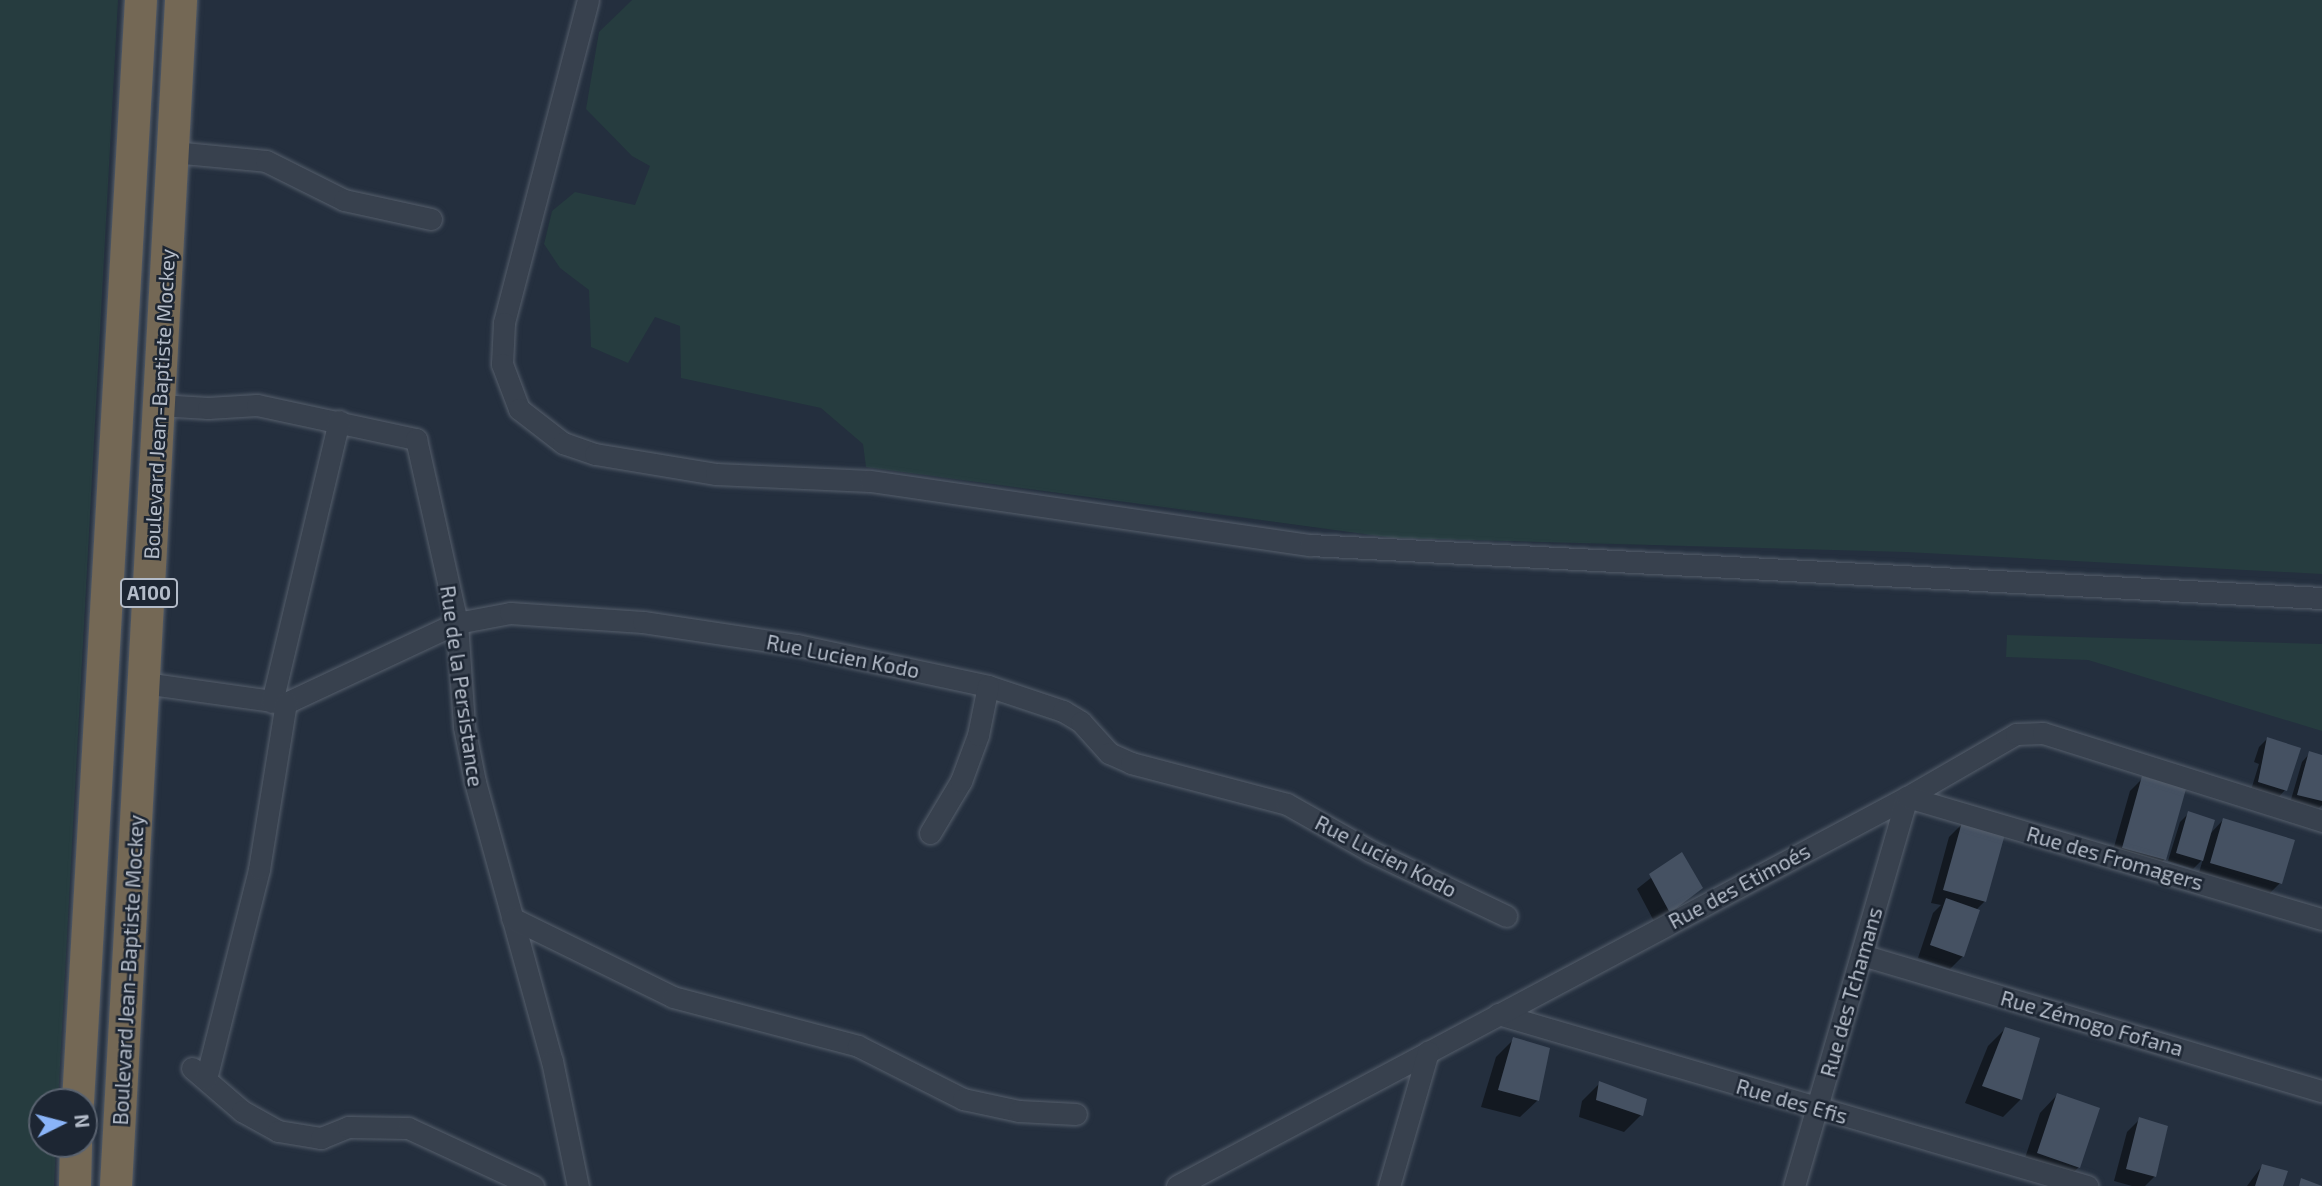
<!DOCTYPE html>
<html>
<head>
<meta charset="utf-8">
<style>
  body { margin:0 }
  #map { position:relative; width:2322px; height:1186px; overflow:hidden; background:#242f3e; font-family:"Exo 2",sans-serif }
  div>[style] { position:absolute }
  .green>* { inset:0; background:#263c3f }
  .shadow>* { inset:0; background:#0007 }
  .building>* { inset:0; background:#455162 }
  .roads { filter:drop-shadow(0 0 2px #565f6c) drop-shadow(0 0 2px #565f6c) }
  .minor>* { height:21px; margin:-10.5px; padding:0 10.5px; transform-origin:10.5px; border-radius:10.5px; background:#38414e }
  .highway>* { height:32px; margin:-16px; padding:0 16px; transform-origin:16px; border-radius:16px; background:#746855 }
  span { translate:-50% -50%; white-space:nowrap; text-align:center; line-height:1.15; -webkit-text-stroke:5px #1d2633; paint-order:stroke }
  .shield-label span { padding:2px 5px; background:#1d2633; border:2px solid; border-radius:5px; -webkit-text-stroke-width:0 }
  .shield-label { font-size:19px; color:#b4bcc9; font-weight:700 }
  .street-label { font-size:21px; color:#b4bcc9 }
  .north { position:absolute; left:28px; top:1088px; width:70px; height:70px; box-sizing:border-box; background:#1d2633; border:2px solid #59626f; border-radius:50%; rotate:84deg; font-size:19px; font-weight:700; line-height:28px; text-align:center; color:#b4bcc9 }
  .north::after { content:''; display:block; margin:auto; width:24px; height:32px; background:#8ab4f8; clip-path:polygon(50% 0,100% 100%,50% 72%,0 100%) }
</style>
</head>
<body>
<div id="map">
  <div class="green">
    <div style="clip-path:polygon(0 0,118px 0,58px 1102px,42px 1102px,42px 1144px,56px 1144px,54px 1186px,0 1186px)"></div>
    <div style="clip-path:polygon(632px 0,2322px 0,2322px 574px,1906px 552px,1394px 538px,866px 467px,863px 444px,821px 408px,681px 378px,680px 326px,655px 317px,628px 363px,591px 347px,589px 290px,560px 268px,544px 244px,552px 211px,575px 192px,635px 205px,650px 166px,632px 156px,586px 109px,599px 32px)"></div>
    <div style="clip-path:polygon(2007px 635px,2322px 644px,2322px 731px,2088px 660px,2006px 657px)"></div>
  </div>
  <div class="shadow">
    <div style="clip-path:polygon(2267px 739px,2285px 790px,2277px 799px,2251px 790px,2259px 764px,2254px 762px,2259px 747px)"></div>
    <div style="clip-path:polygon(2310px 753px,2322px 757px,2322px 805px,2317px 810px,2290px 803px,2302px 762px)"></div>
    <div style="clip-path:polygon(2143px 778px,2164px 860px,2151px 873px,2110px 861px,2130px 791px)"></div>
    <div style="clip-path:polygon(2189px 813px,2209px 835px,2223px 820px,2280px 883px,2267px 896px,2198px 876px,2203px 859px,2193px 869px,2168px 861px,2180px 822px)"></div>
    <div style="clip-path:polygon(1962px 824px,1985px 901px,1976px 910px,1963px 956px,1950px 969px,1918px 958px,1933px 913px,1941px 905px,1931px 903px,1949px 837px)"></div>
    <div style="clip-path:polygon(1681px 854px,1701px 888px,1656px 925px,1637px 889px)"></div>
    <div style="clip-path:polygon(2005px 1029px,2038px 1039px,2020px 1100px,2003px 1117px,1965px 1103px,1988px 1046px)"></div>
    <div style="clip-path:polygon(1514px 1039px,1538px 1100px,1520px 1117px,1481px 1107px,1496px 1057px)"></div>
    <div style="clip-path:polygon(1600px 1083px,1641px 1115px,1624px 1132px,1579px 1117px,1582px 1101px)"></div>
    <div style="clip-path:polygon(2057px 1095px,2079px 1167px,2061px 1184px,2021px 1170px,2040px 1113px)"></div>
    <div style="clip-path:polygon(2140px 1119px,2155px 1176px,2145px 1186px,2132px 1186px,2114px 1181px,2127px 1132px)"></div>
    <div style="clip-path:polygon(2262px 1166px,2282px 1186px,2247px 1186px)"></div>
  </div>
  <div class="building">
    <div style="clip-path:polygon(2267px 737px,2301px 748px,2287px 791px,2258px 782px)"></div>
    <div style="clip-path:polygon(2309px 751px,2322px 755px,2322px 801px,2297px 795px)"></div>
    <div style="clip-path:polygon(2142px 776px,2186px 789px,2166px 860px,2122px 848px)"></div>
    <div style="clip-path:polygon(2188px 811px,2215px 820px,2203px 861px,2176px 853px)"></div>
    <div style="clip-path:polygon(2223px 818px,2295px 840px,2282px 884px,2210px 863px)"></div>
    <div style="clip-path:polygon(1962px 822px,2005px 834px,1986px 902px,1943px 890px)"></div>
    <div style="clip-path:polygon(1682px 852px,1703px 888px,1670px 913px,1649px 874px)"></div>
    <div style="clip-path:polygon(1946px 898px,1980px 910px,1964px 957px,1930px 945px)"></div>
    <div style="clip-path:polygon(2005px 1027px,2040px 1038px,2022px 1100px,1982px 1086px)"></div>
    <div style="clip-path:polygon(1513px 1037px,1550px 1048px,1539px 1101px,1498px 1090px)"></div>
    <div style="clip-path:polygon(1599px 1081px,1647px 1099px,1643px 1116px,1596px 1100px)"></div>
    <div style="clip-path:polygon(2057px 1093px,2100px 1108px,2080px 1168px,2037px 1153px)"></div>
    <div style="clip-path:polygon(2139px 1117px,2168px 1126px,2156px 1177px,2126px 1169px)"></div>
    <div style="clip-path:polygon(2262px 1164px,2288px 1171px,2283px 1186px,2255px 1186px)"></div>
    <div style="clip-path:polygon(2301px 1178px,2322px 1186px,2299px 1186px)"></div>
  </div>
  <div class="roads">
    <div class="minor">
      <div style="left:588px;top:0;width:334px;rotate:104.6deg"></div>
      <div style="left:504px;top:323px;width:41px;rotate:92.8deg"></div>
      <div style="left:502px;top:364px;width:48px;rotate:69.3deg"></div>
      <div style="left:519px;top:409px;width:56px;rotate:37.7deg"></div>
      <div style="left:563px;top:443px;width:34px;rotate:19deg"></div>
      <div style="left:595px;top:454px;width:123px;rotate:9.4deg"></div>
      <div style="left:716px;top:474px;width:154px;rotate:2.6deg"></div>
      <div style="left:870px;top:481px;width:445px;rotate:8.3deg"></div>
      <div style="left:1310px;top:545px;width:1013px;rotate:3deg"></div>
      <div style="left:173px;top:152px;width:93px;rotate:5.5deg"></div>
      <div style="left:266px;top:161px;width:87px;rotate:26.6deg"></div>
      <div style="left:344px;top:200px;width:89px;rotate:12.3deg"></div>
      <div style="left:158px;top:405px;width:50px;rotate:3.4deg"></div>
      <div style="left:208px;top:408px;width:49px;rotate:-3.5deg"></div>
      <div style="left:257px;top:405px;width:163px;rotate:12.1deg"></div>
      <div style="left:416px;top:439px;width:189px;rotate:77.4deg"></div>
      <div style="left:457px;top:623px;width:104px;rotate:86.1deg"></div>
      <div style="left:464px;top:727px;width:56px;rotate:78.7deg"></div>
      <div style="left:475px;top:782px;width:289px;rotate:74.6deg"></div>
      <div style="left:552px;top:1061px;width:128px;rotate:78.3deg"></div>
      <div style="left:144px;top:683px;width:143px;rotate:8deg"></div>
      <div style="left:286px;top:703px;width:189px;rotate:-25.1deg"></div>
      <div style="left:457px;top:623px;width:54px;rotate:-10.7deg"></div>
      <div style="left:510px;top:613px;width:133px;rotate:3.9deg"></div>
      <div style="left:643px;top:622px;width:156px;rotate:8.5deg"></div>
      <div style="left:797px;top:645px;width:195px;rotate:12.1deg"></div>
      <div style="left:988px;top:686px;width:79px;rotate:18.4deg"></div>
      <div style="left:1063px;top:711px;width:21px;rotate:31deg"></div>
      <div style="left:1081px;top:722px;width:42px;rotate:47.9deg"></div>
      <div style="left:1109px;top:753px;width:24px;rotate:24deg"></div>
      <div style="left:1131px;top:763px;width:161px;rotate:14.7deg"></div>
      <div style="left:1287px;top:804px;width:95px;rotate:29.5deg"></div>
      <div style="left:1370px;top:851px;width:151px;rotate:25.5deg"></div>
      <div style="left:272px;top:702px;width:289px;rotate:-76.6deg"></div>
      <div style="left:930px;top:833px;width:61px;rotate:-59.2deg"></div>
      <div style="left:961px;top:781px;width:49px;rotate:-69.7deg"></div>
      <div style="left:978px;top:735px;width:50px;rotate:-78.5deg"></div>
      <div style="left:512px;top:918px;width:179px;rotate:26.1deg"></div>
      <div style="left:673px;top:997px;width:191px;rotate:14.8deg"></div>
      <div style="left:858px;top:1046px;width:118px;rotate:26.8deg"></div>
      <div style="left:963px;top:1099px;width:57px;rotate:12.1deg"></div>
      <div style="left:1019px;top:1111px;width:57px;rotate:3deg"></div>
      <div style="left:1862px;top:955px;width:480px;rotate:16.5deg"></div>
      <div style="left:1498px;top:1014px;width:614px;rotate:16.28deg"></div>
      <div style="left:192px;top:1068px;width:66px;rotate:40.7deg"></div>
      <div style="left:242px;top:1111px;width:41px;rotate:29.1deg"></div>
      <div style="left:278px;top:1131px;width:44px;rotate:9.2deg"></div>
      <div style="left:321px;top:1138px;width:29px;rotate:-22deg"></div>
      <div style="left:348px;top:1127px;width:60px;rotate:1deg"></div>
      <div style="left:408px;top:1128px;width:138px;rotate:24.9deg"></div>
      <div style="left:206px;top:1079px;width:217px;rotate:-75.8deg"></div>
      <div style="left:259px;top:869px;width:168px;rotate:-80.8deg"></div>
      <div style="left:1177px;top:1186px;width:827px;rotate:-28.05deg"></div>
      <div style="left:1907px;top:797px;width:126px;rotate:-30deg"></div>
      <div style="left:2016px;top:734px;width:27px;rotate:-2deg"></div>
      <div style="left:2043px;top:733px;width:293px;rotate:17.5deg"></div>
      <div style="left:1389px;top:1186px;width:140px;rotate:-73.8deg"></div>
      <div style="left:1794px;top:1186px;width:405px;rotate:-73.8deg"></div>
      <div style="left:1907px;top:797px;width:433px;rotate:16.4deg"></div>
    </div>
    <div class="highway">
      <div style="left:78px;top:1102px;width:1104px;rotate:-86.73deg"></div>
      <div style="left:75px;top:1186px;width:42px;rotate:-88.6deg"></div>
      <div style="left:116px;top:1186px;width:1188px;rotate:-86.86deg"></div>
    </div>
  </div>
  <div class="shield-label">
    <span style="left:149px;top:593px">A100</span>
  </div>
  <div class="street-label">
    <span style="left:159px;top:404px;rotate:-87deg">Boulevard Jean-Baptiste Mockey</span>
    <span style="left:843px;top:656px;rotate:11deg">Rue Lucien Kodo</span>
    <span style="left:462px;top:686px;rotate:82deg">Rue de la Persistance</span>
    <span style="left:1386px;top:856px;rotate:27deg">Rue Lucien Kodo</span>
    <span style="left:2115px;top:858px;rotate:16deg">Rue des Fromagers</span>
    <span style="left:1739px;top:886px;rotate:-28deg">Rue des Etimoés</span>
    <span style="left:128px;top:970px;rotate:-87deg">Boulevard Jean-Baptiste Mockey</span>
    <span style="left:1851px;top:992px;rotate:-74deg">Rue des Tchamans</span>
    <span style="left:2092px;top:1023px;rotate:16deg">Rue Zémogo Fofana</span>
    <span style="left:1792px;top:1101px;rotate:16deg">Rue des Efis</span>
  </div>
  <div class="north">N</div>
</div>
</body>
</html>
